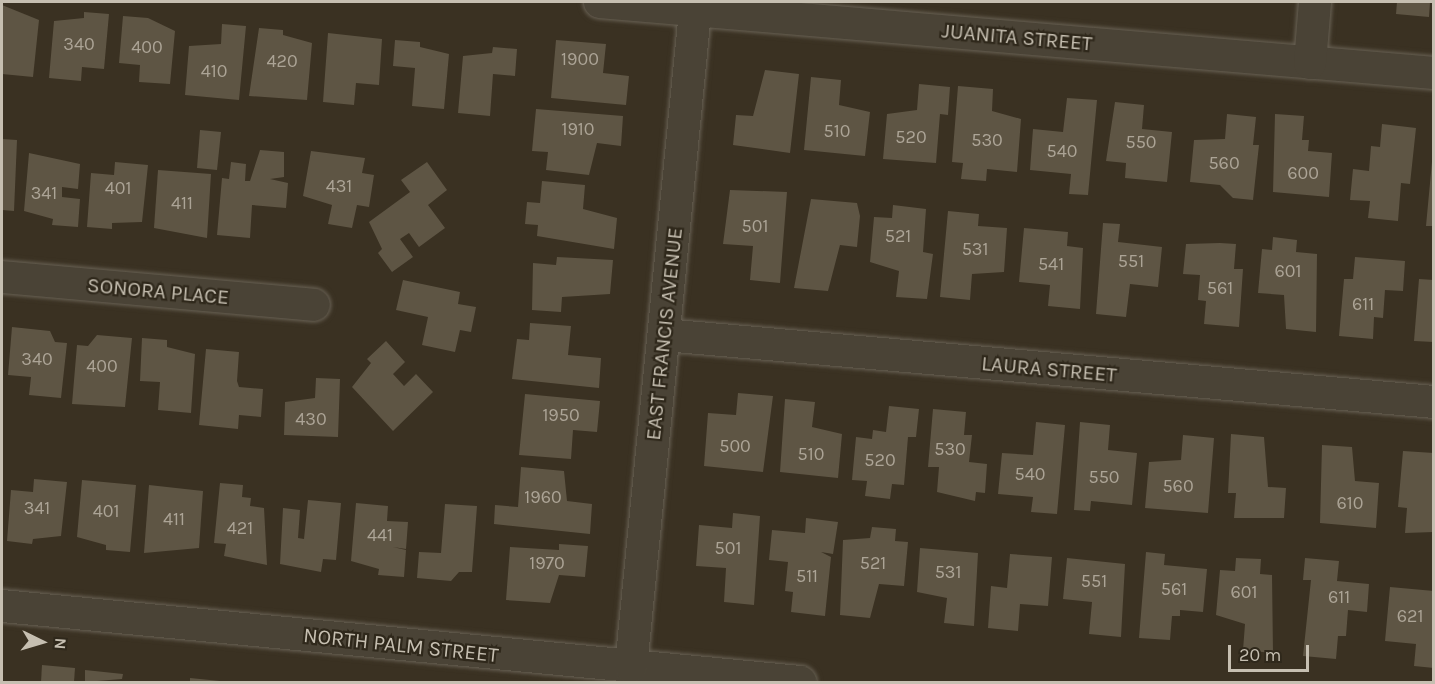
<!DOCTYPE html>
<html>
<head>
<meta charset="utf-8">
<style>
  body { margin:0 }
  #map { position:relative; width:1435px; height:684px; overflow:hidden; background:#3a3122; font-family:Karla,sans-serif }
  div>[style] { position:absolute }
  .building>* { inset:0; background:#5e5544 }
  .roads { filter:drop-shadow(0 0 2px #686154) drop-shadow(0 0 2px #686154) }
  .street>* { height:32px; margin:-16px; padding:0 16px; transform-origin:16px; border-radius:16px; background:#4a4336 }
  span { translate:-50% -50%; white-space:nowrap; text-align:center; line-height:1.15; -webkit-text-stroke:4.5px #2f281b; paint-order:stroke }
  .number-label { font-size:18px; color:#aca496 }
  .number-label span { -webkit-text-stroke-width:0 }
  .street-label { font-size:21px; color:#c6bfb1 }
  .frame { position:absolute; inset:0; border:3px solid #c6bfb1; pointer-events:none }
  .north { position:absolute; left:12px; top:612px; width:60px; height:60px; -webkit-text-stroke:4px #2f281b; paint-order:stroke; rotate:95deg; font-size:16px; font-weight:700; line-height:24px; text-align:center; color:#c6bfb1 }
  .north::after { content:''; display:block; margin:auto; width:21px; height:27px; background:#c6bfb1; clip-path:polygon(50% 0,100% 100%,50% 72%,0 100%) }
  .scale { position:absolute; left:1228px; top:645px; width:81px; height:27px; box-sizing:border-box; border:3px solid #c6bfb1; border-top:0; padding-left:8px; font-size:18px; line-height:21px; white-space:nowrap; color:#c6bfb1; -webkit-text-stroke:4px #2f281b; paint-order:stroke }
</style>
</head>
<body>
<div id="map">
  <div class="building">
    <div style="clip-path:polygon(1397px 2px,1430px 2px,1429px 17px,1396px 14px)"></div>
    <div style="clip-path:polygon(2px 5px,39px 20px,33px 77px,2px 74px)"></div>
    <div style="clip-path:polygon(84px 12px,109px 14px,104px 69px,82px 67px,81px 81px,49px 78px,54px 21px,84px 18px)"></div>
    <div style="clip-path:polygon(123px 16px,148px 18px,175px 31px,170px 84px,139px 82px,140px 65px,119px 63px)"></div>
    <div style="clip-path:polygon(222px 24px,246px 26px,239px 100px,185px 95px,189px 46px,221px 44px)"></div>
    <div style="clip-path:polygon(259px 28px,283px 30px,283px 35px,312px 43px,307px 100px,249px 96px)"></div>
    <div style="clip-path:polygon(328px 33px,382px 39px,379px 85px,356px 83px,354px 105px,323px 102px)"></div>
    <div style="clip-path:polygon(395px 40px,420px 42px,420px 47px,449px 54px,444px 109px,412px 106px,415px 68px,393px 66px)"></div>
    <div style="clip-path:polygon(556px 40px,606px 44px,603px 73px,629px 76px,626px 105px,551px 98px)"></div>
    <div style="clip-path:polygon(493px 47px,517px 49px,515px 76px,493px 74px,490px 116px,458px 113px,463px 56px,492px 53px)"></div>
    <div style="clip-path:polygon(765px 70px,799px 74px,790px 153px,733px 145px,736px 115px,753px 116px)"></div>
    <div style="clip-path:polygon(811px 77px,841px 80px,839px 105px,870px 112px,865px 156px,804px 150px)"></div>
    <div style="clip-path:polygon(919px 84px,950px 87px,948px 115px,940px 114px,936px 163px,883px 159px,887px 114px,917px 110px)"></div>
    <div style="clip-path:polygon(958px 86px,993px 89px,992px 111px,1021px 119px,1017px 172px,987px 169px,986px 181px,961px 179px,963px 163px,952px 162px)"></div>
    <div style="clip-path:polygon(1067px 98px,1097px 100px,1088px 195px,1069px 194px,1071px 174px,1030px 170px,1033px 129px,1063px 132px)"></div>
    <div style="clip-path:polygon(1115px 102px,1144px 105px,1142px 129px,1172px 132px,1167px 182px,1125px 178px,1126px 163px,1106px 161px)"></div>
    <div style="clip-path:polygon(536px 109px,623px 116px,621px 146px,597px 143px,589px 175px,546px 170px,548px 152px,532px 151px)"></div>
    <div style="clip-path:polygon(1227px 114px,1256px 117px,1253px 145px,1259px 145px,1253px 200px,1233px 198px,1220px 185px,1190px 182px,1194px 140px,1225px 139px)"></div>
    <div style="clip-path:polygon(1275px 114px,1304px 116px,1302px 140px,1309px 140px,1308px 151px,1332px 153px,1329px 197px,1273px 192px)"></div>
    <div style="clip-path:polygon(1382px 124px,1416px 128px,1410px 184px,1401px 183px,1398px 221px,1368px 218px,1370px 201px,1350px 200px,1353px 169px,1369px 171px,1371px 146px,1380px 147px)"></div>
    <div style="clip-path:polygon(200px 130px,221px 132px,217px 170px,197px 168px)"></div>
    <div style="clip-path:polygon(2px 139px,17px 140px,14px 211px,2px 210px)"></div>
    <div style="clip-path:polygon(1434px 140px,1434px 226px,1426px 226px)"></div>
    <div style="clip-path:polygon(260px 150px,284px 152px,284px 177px,270px 179px,288px 183px,286px 208px,252px 205px,250px 238px,217px 235px,222px 178px,229px 179px,231px 162px,246px 164px,245px 181px,250px 181px)"></div>
    <div style="clip-path:polygon(311px 151px,365px 158px,362px 173px,374px 175px,369px 207px,357px 205px,352px 228px,328px 224px,332px 205px,303px 196px)"></div>
    <div style="clip-path:polygon(29px 153px,80px 164px,78px 189px,62px 187px,62px 197px,80px 199px,78px 227px,52px 225px,53px 219px,24px 211px)"></div>
    <div style="clip-path:polygon(115px 162px,148px 165px,142px 222px,112px 223px,112px 229px,87px 227px,91px 173px,114px 175px)"></div>
    <div style="clip-path:polygon(427px 162px,447px 190px,428px 205px,445px 228px,419px 247px,409px 233px,400px 239px,413px 257px,392px 272px,378px 253px,382px 249px,369px 222px,410px 192px,401px 180px)"></div>
    <div style="clip-path:polygon(158px 170px,211px 174px,207px 238px,154px 228px)"></div>
    <div style="clip-path:polygon(542px 181px,585px 185px,583px 209px,617px 218px,614px 249px,537px 236px,538px 225px,525px 224px,527px 202px,540px 203px)"></div>
    <div style="clip-path:polygon(730px 190px,787px 192px,780px 283px,750px 280px,753px 246px,723px 244px)"></div>
    <div style="clip-path:polygon(811px 199px,857px 203px,860px 216px,857px 247px,840px 245px,828px 291px,794px 288px)"></div>
    <div style="clip-path:polygon(893px 205px,926px 209px,923px 252px,933px 254px,927px 299px,896px 297px,899px 271px,870px 262px,874px 217px,892px 218px)"></div>
    <div style="clip-path:polygon(948px 211px,979px 214px,978px 226px,1007px 228px,1004px 272px,972px 274px,970px 300px,940px 297px)"></div>
    <div style="clip-path:polygon(1103px 223px,1120px 224px,1118px 242px,1162px 247px,1158px 287px,1130px 284px,1126px 317px,1096px 314px)"></div>
    <div style="clip-path:polygon(1024px 228px,1068px 232px,1067px 246px,1083px 248px,1080px 309px,1048px 306px,1050px 285px,1019px 282px)"></div>
    <div style="clip-path:polygon(1273px 237px,1297px 240px,1296px 252px,1317px 254px,1316px 332px,1286px 329px,1284px 295px,1258px 293px,1262px 249px,1272px 250px)"></div>
    <div style="clip-path:polygon(1220px 243px,1236px 244px,1234px 269px,1243px 269px,1239px 327px,1204px 324px,1206px 301px,1198px 300px,1200px 275px,1183px 274px,1186px 244px)"></div>
    <div style="clip-path:polygon(557px 257px,613px 260px,610px 294px,562px 297px,561px 312px,532px 310px,533px 263px,556px 265px)"></div>
    <div style="clip-path:polygon(1355px 257px,1405px 261px,1403px 291px,1385px 290px,1383px 318px,1374px 317px,1373px 339px,1339px 336px,1344px 279px,1353px 279px)"></div>
    <div style="clip-path:polygon(1419px 279px,1434px 280px,1434px 342px,1414px 341px)"></div>
    <div style="clip-path:polygon(403px 280px,460px 292px,458px 304px,476px 307px,471px 332px,460px 330px,455px 352px,422px 345px,428px 317px,396px 310px)"></div>
    <div style="clip-path:polygon(530px 323px,571px 326px,568px 355px,601px 358px,599px 388px,512px 379px,517px 339px,529px 340px)"></div>
    <div style="clip-path:polygon(12px 327px,50px 331px,55px 342px,67px 343px,61px 398px,29px 395px,31px 377px,8px 375px)"></div>
    <div style="clip-path:polygon(97px 335px,132px 338px,125px 407px,72px 404px,77px 345px,88px 346px)"></div>
    <div style="clip-path:polygon(142px 338px,167px 340px,167px 347px,195px 354px,191px 413px,158px 410px,160px 382px,140px 381px)"></div>
    <div style="clip-path:polygon(386px 341px,405px 362px,393px 374px,404px 386px,416px 374px,433px 392px,393px 431px,352px 387px,371px 363px,367px 359px)"></div>
    <div style="clip-path:polygon(206px 349px,239px 352px,237px 381px,239px 387px,263px 389px,261px 417px,239px 415px,238px 429px,199px 425px)"></div>
    <div style="clip-path:polygon(316px 378px,340px 379px,338px 437px,284px 435px,285px 402px,315px 398px)"></div>
    <div style="clip-path:polygon(738px 393px,773px 396px,763px 472px,704px 466px,708px 413px,736px 415px)"></div>
    <div style="clip-path:polygon(525px 394px,600px 401px,597px 432px,573px 430px,571px 459px,519px 455px)"></div>
    <div style="clip-path:polygon(785px 399px,815px 402px,812px 427px,842px 434px,838px 478px,780px 472px)"></div>
    <div style="clip-path:polygon(889px 406px,919px 409px,916px 437px,908px 437px,904px 485px,892px 484px,890px 499px,865px 496px,867px 481px,852px 480px,856px 437px,872px 439px,873px 430px,886px 432px)"></div>
    <div style="clip-path:polygon(933px 409px,966px 412px,964px 435px,972px 435px,969px 462px,987px 464px,985px 493px,976px 492px,975px 501px,937px 492px,939px 467px,928px 467px)"></div>
    <div style="clip-path:polygon(1036px 422px,1065px 425px,1057px 514px,1031px 512px,1033px 497px,998px 494px,1002px 453px,1033px 455px)"></div>
    <div style="clip-path:polygon(1080px 422px,1110px 425px,1108px 450px,1137px 453px,1132px 505px,1091px 501px,1090px 511px,1074px 510px)"></div>
    <div style="clip-path:polygon(1231px 434px,1264px 437px,1268px 487px,1286px 488px,1284px 518px,1234px 518px,1236px 493px,1228px 493px)"></div>
    <div style="clip-path:polygon(1183px 435px,1214px 438px,1208px 513px,1145px 508px,1149px 462px,1181px 460px)"></div>
    <div style="clip-path:polygon(1322px 445px,1352px 447px,1355px 481px,1379px 483px,1376px 528px,1320px 523px)"></div>
    <div style="clip-path:polygon(1403px 451px,1434px 453px,1434px 532px,1405px 533px,1407px 508px,1398px 507px)"></div>
    <div style="clip-path:polygon(521px 467px,564px 471px,567px 501px,592px 504px,590px 534px,494px 524px,495px 505px,518px 507px)"></div>
    <div style="clip-path:polygon(34px 479px,67px 482px,61px 536px,33px 539px,32px 544px,7px 541px,11px 490px,33px 492px)"></div>
    <div style="clip-path:polygon(82px 480px,136px 485px,130px 552px,106px 550px,106px 545px,77px 537px)"></div>
    <div style="clip-path:polygon(220px 483px,243px 485px,242px 497px,251px 498px,250px 506px,264px 508px,267px 565px,224px 556px,226px 544px,214px 543px)"></div>
    <div style="clip-path:polygon(149px 485px,203px 491px,199px 548px,144px 553px)"></div>
    <div style="clip-path:polygon(308px 500px,341px 503px,336px 560px,323px 559px,321px 572px,280px 564px,283px 508px,300px 510px,298px 538px,304px 539px)"></div>
    <div style="clip-path:polygon(356px 503px,388px 506px,387px 521px,408px 522px,406px 549px,393px 547px,406px 550px,404px 577px,378px 575px,379px 569px,351px 561px)"></div>
    <div style="clip-path:polygon(445px 504px,477px 506px,472px 572px,459px 572px,451px 581px,417px 578px,419px 552px,441px 553px)"></div>
    <div style="clip-path:polygon(733px 513px,760px 516px,754px 605px,724px 602px,726px 568px,696px 566px,699px 525px,732px 528px)"></div>
    <div style="clip-path:polygon(806px 518px,838px 522px,833px 554px,821px 552px,831px 557px,825px 616px,791px 612px,793px 592px,785px 591px,788px 562px,769px 560px,772px 530px,805px 533px)"></div>
    <div style="clip-path:polygon(872px 527px,896px 529px,895px 541px,908px 542px,904px 586px,879px 584px,870px 618px,840px 615px,843px 540px,870px 538px)"></div>
    <div style="clip-path:polygon(559px 544px,588px 546px,585px 577px,559px 575px,550px 603px,506px 600px,510px 547px,559px 550px)"></div>
    <div style="clip-path:polygon(920px 548px,978px 553px,974px 626px,944px 623px,947px 598px,917px 592px)"></div>
    <div style="clip-path:polygon(1146px 552px,1165px 554px,1164px 565px,1207px 569px,1203px 612px,1180px 610px,1180px 616px,1172px 616px,1170px 640px,1139px 638px)"></div>
    <div style="clip-path:polygon(1010px 554px,1052px 557px,1048px 606px,1020px 604px,1018px 631px,988px 628px,991px 586px,1007px 588px)"></div>
    <div style="clip-path:polygon(1067px 558px,1125px 564px,1121px 637px,1089px 634px,1092px 602px,1063px 599px)"></div>
    <div style="clip-path:polygon(1236px 558px,1261px 559px,1260px 574px,1272px 575px,1273px 653px,1243px 650px,1245px 624px,1216px 615px,1220px 570px,1235px 571px)"></div>
    <div style="clip-path:polygon(1305px 558px,1339px 561px,1337px 581px,1369px 584px,1367px 612px,1348px 610px,1346px 636px,1338px 636px,1336px 659px,1303px 656px,1311px 580px,1303px 580px)"></div>
    <div style="clip-path:polygon(1390px 587px,1434px 591px,1434px 668px,1414px 666px,1416px 644px,1385px 641px)"></div>
    <div style="clip-path:polygon(42px 665px,75px 668px,74px 682px,41px 682px)"></div>
    <div style="clip-path:polygon(85px 670px,123px 674px,122px 679px,85px 682px)"></div>
    <div style="clip-path:polygon(190px 678px,220px 681px,220px 682px,190px 682px)"></div>
  </div>
  <div class="roads">
    <div class="street">
      <div style="left:600px;top:2px;width:837px;rotate:4.87deg"></div>
      <div style="left:1310px;top:63px;width:61px;rotate:-85.3deg"></div>
      <div style="left:2px;top:277px;width:313px;rotate:5.1deg"></div>
      <div style="left:664px;top:335px;width:773px;rotate:4.97deg"></div>
      <div style="left:2px;top:606px;width:802px;rotate:5.44deg"></div>
      <div style="left:631px;top:667px;width:668px;rotate:-84.42deg"></div>
    </div>
  </div>
  <div class="number-label">
    <span style="left:79px;top:44px">340</span>
    <span style="left:147px;top:47px">400</span>
    <span style="left:580px;top:59px">1900</span>
    <span style="left:282px;top:61px">420</span>
    <span style="left:214px;top:71px">410</span>
    <span style="left:578px;top:129px">1910</span>
    <span style="left:837px;top:131px">510</span>
    <span style="left:911px;top:137px">520</span>
    <span style="left:987px;top:140px">530</span>
    <span style="left:1141px;top:142px">550</span>
    <span style="left:1062px;top:151px">540</span>
    <span style="left:1224px;top:163px">560</span>
    <span style="left:1303px;top:173px">600</span>
    <span style="left:339px;top:186px">431</span>
    <span style="left:118px;top:188px">401</span>
    <span style="left:44px;top:193px">341</span>
    <span style="left:182px;top:203px">411</span>
    <span style="left:755px;top:226px">501</span>
    <span style="left:898px;top:236px">521</span>
    <span style="left:975px;top:249px">531</span>
    <span style="left:1131px;top:261px">551</span>
    <span style="left:1051px;top:264px">541</span>
    <span style="left:1288px;top:271px">601</span>
    <span style="left:1220px;top:288px">561</span>
    <span style="left:1363px;top:304px">611</span>
    <span style="left:37px;top:359px">340</span>
    <span style="left:102px;top:366px">400</span>
    <span style="left:561px;top:415px">1950</span>
    <span style="left:311px;top:419px">430</span>
    <span style="left:735px;top:446px">500</span>
    <span style="left:950px;top:449px">530</span>
    <span style="left:811px;top:454px">510</span>
    <span style="left:880px;top:460px">520</span>
    <span style="left:1030px;top:474px">540</span>
    <span style="left:1104px;top:477px">550</span>
    <span style="left:1178px;top:486px">560</span>
    <span style="left:543px;top:497px">1960</span>
    <span style="left:1350px;top:503px">610</span>
    <span style="left:37px;top:508px">341</span>
    <span style="left:106px;top:511px">401</span>
    <span style="left:174px;top:519px">411</span>
    <span style="left:240px;top:528px">421</span>
    <span style="left:380px;top:535px">441</span>
    <span style="left:728px;top:548px">501</span>
    <span style="left:547px;top:563px">1970</span>
    <span style="left:873px;top:563px">521</span>
    <span style="left:948px;top:572px">531</span>
    <span style="left:807px;top:576px">511</span>
    <span style="left:1094px;top:581px">551</span>
    <span style="left:1174px;top:589px">561</span>
    <span style="left:1244px;top:592px">601</span>
    <span style="left:1339px;top:597px">611</span>
    <span style="left:1410px;top:616px">621</span>
  </div>
  <div class="street-label">
    <span style="left:1017px;top:37px;rotate:5deg">JUANITA STREET</span>
    <span style="left:158px;top:291px;rotate:5deg">SONORA PLACE</span>
    <span style="left:664px;top:334px;rotate:-84deg">EAST FRANCIS AVENUE</span>
    <span style="left:1049px;top:369px;rotate:5deg">LAURA STREET</span>
    <span style="left:401px;top:645px;rotate:6deg">NORTH PALM STREET</span>
  </div>
  <div class="frame"></div>
  <div class="north">N</div>
  <div class="scale">20 m</div>
</div>
</body>
</html>
